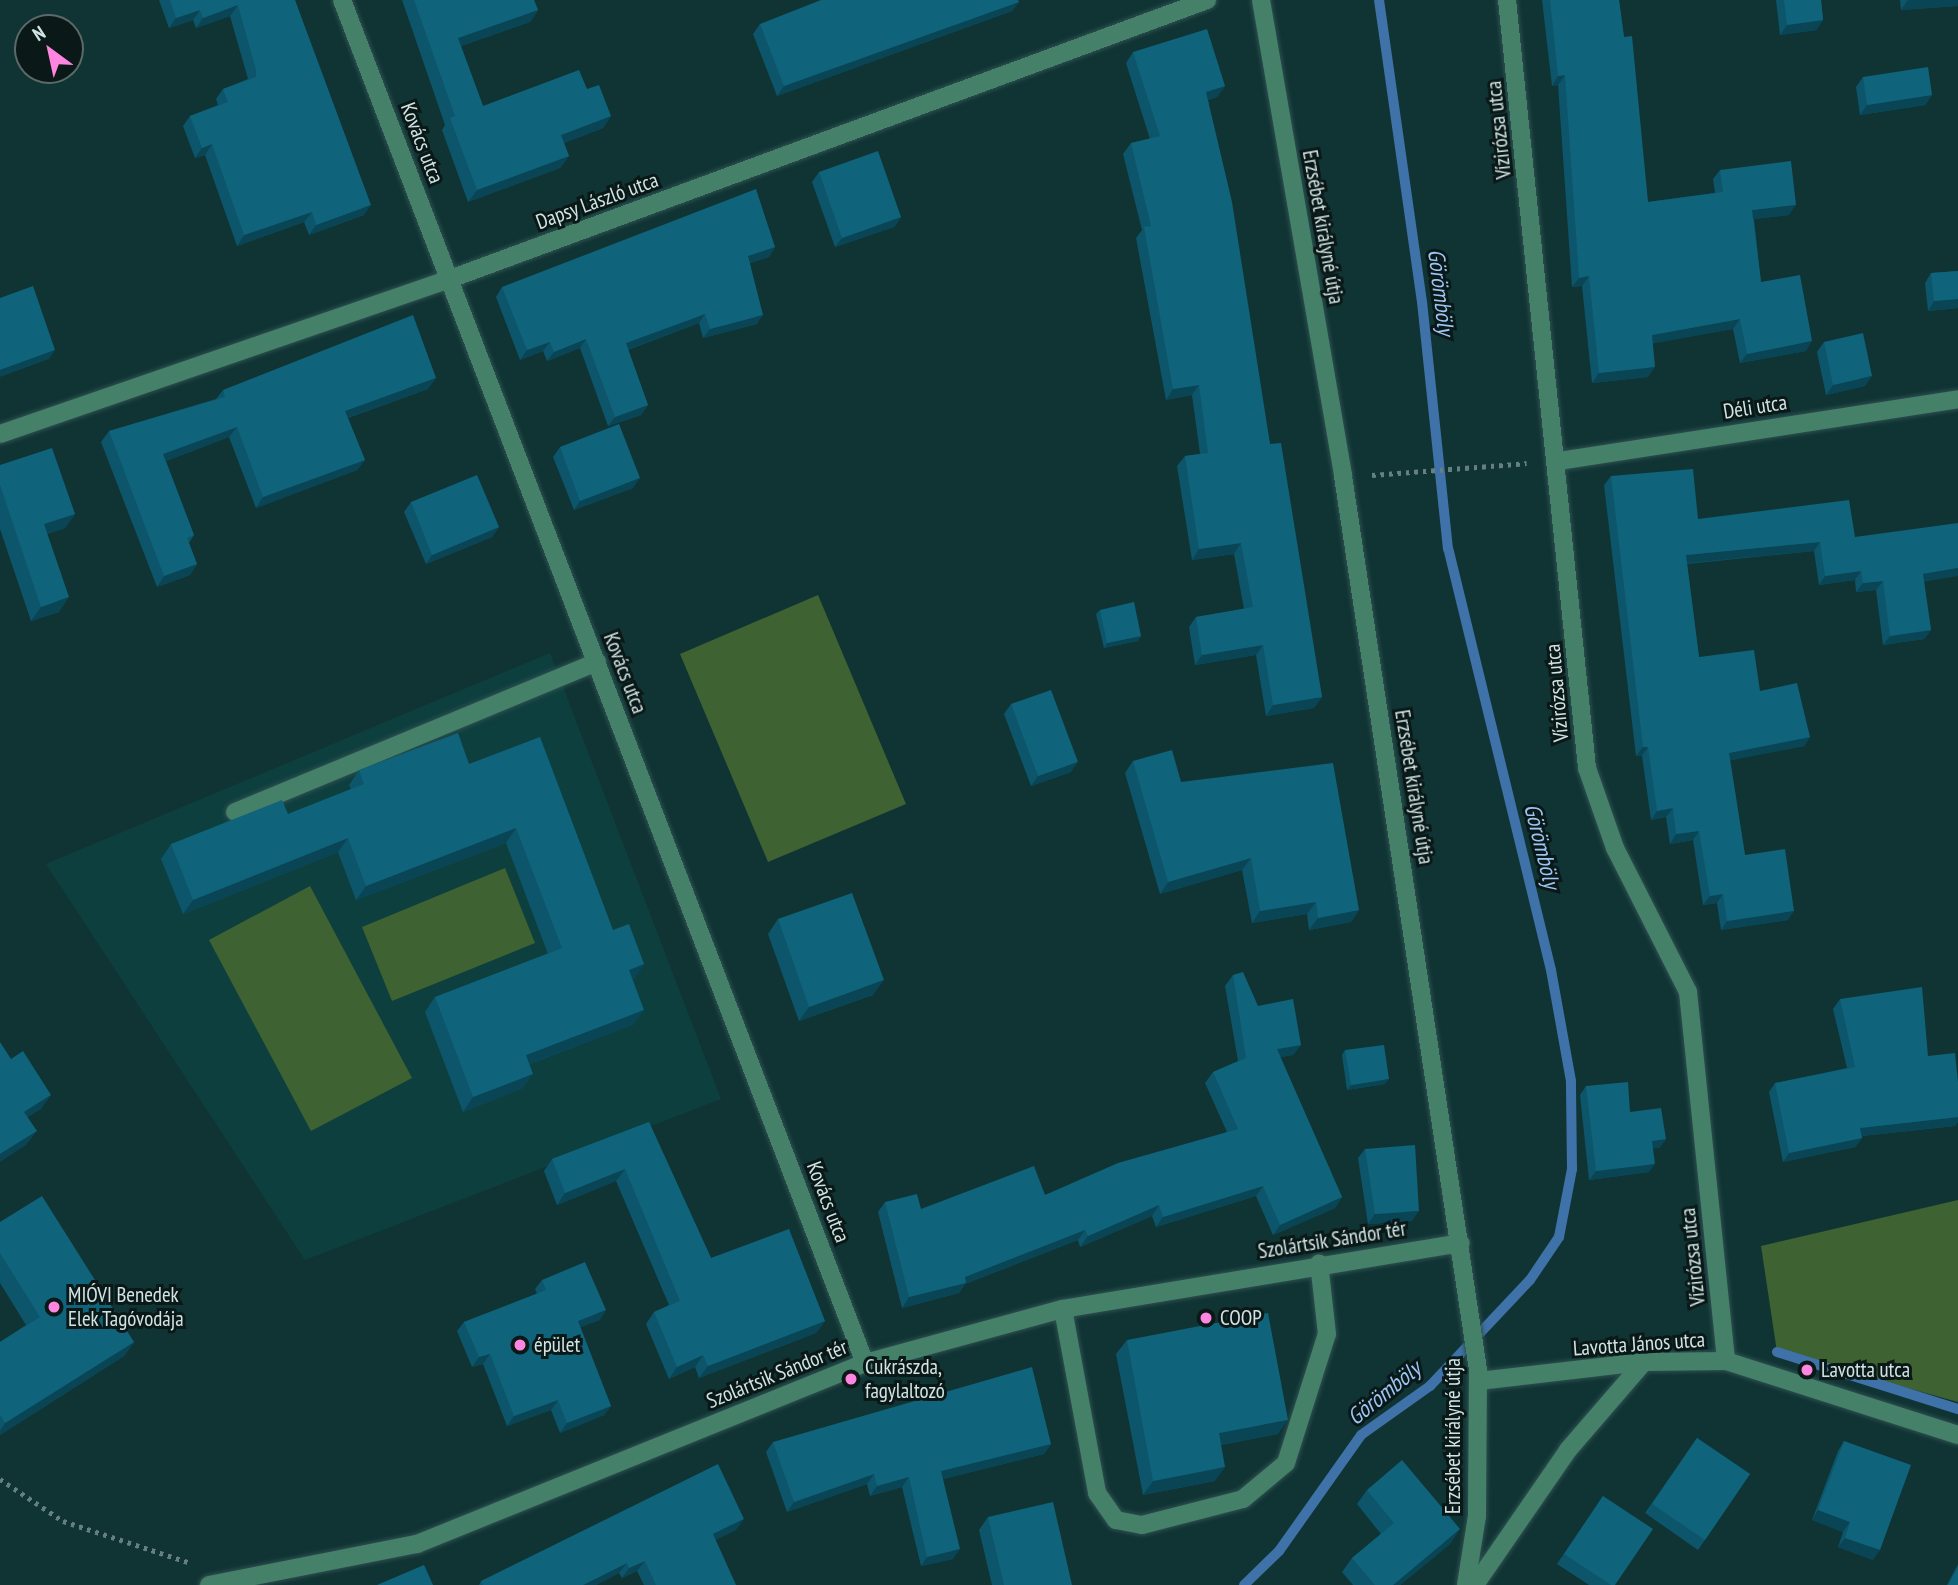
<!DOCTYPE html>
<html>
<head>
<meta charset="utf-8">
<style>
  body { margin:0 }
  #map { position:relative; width:1958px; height:1585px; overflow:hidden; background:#103434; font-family:"PT Sans Narrow",sans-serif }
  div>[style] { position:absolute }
  .built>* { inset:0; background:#0e3f3f }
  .green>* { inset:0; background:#3e6231 }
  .stream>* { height:10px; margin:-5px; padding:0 5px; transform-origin:5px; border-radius:5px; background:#3f72a8 }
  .path>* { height:4.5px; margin-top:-2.25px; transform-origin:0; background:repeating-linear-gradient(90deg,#648080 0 3.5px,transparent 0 8.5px) }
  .roads { filter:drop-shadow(0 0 2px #2f5050) drop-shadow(0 0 2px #2f5050) }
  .minor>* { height:18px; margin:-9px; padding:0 9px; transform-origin:9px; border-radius:9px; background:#458169 }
  .wall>* { inset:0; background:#0d556a }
  .shaded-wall>* { inset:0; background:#0a4556 }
  .building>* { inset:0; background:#0f637b }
  .dots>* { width:19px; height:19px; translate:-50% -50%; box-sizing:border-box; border:4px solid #0a1818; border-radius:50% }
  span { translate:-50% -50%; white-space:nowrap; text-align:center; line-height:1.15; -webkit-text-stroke:6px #0a1818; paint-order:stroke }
  .street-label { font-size:21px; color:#d1e4e3 }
  .poi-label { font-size:21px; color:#d1e4e3 }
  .left { translate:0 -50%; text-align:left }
  .water-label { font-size:23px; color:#9dc6f5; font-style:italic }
  .north { position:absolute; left:14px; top:14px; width:70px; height:70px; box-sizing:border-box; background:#0a1818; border:2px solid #5a6a69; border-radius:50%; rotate:327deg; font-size:19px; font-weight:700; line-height:28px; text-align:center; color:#d1e4e3 }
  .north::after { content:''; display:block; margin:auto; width:24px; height:32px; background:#fe85e0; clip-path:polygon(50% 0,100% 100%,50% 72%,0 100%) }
</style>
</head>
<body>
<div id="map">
  <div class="built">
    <div style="clip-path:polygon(550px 653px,721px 1099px,305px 1260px,46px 864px)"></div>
  </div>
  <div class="green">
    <div style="clip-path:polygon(818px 595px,906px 804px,768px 862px,680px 654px)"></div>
    <div style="clip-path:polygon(505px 868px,535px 943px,392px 1001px,362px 927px)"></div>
    <div style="clip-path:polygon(310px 886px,412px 1078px,311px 1131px,209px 940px)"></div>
    <div style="clip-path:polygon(1958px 1200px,1958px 1402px,1777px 1352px,1761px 1246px)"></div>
  </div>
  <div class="stream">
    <div style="left:1777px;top:1352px;width:190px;rotate:17.5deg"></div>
    <div style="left:1244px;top:1585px;width:49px;rotate:-44.2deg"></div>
    <div style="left:1279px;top:1551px;width:142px;rotate:-54.7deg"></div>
    <div style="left:1361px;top:1435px;width:85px;rotate:-35.4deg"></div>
    <div style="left:1430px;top:1386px;width:146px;rotate:-46.7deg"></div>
    <div style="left:1530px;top:1280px;width:52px;rotate:-56deg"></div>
    <div style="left:1559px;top:1237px;width:69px;rotate:-79.2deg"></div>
    <div style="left:1572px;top:1169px;width:88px;rotate:-90.7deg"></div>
    <div style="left:1571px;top:1081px;width:113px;rotate:-100.2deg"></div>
    <div style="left:1551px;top:970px;width:433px;rotate:-103.7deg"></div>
    <div style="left:1448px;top:549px;width:248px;rotate:-96deg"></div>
    <div style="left:1422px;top:302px;width:305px;rotate:-98.1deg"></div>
  </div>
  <div class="path">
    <div style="left:1372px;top:475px;width:155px;rotate:-4.4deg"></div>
    <div style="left:0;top:1479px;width:76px;rotate:33.7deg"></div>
    <div style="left:63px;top:1521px;width:135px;rotate:18.2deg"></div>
  </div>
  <div class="roads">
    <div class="minor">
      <div style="left:342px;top:0;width:1460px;rotate:69.01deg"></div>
      <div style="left:1261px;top:0;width:483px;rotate:80.2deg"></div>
      <div style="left:1343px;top:476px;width:904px;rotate:81.41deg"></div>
      <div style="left:1478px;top:1370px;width:146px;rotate:90.4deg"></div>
      <div style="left:1477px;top:1516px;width:70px;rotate:99.1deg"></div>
      <div style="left:1507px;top:0;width:772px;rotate:84.05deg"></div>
      <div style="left:1587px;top:768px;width:85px;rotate:70.7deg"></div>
      <div style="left:1615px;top:848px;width:161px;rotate:63.1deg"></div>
      <div style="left:1688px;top:992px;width:371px;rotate:84.1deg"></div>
      <div style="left:0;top:434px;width:476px;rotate:-19deg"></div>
      <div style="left:450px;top:279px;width:807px;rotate:-20.23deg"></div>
      <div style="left:1559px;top:461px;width:404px;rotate:-8.8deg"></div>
      <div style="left:235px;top:812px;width:392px;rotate:-22.5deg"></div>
      <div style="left:1063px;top:1309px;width:187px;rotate:79.5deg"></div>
      <div style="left:1097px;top:1493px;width:33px;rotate:55deg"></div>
      <div style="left:1116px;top:1520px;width:26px;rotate:11deg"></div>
      <div style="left:1142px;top:1525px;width:104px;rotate:-14.4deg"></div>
      <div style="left:1243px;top:1499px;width:56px;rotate:-39.9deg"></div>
      <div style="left:1286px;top:1463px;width:135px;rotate:-72.4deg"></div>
      <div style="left:1327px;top:1334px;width:71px;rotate:-96.4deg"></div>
      <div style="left:1479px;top:1381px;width:166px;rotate:-6.6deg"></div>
      <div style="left:1644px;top:1362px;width:82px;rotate:-0.7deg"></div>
      <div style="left:1726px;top:1361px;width:244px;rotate:17.7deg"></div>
      <div style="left:209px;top:1585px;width:212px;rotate:-11.2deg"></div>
      <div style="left:417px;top:1544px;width:483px;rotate:-22deg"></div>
      <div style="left:865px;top:1363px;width:205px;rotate:-15.3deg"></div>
      <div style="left:1063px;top:1309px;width:403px;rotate:-9.4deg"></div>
      <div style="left:1475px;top:1585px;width:164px;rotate:-55.4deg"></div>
      <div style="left:1568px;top:1450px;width:116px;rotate:-49.2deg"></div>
    </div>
  </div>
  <div class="wall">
    <div style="clip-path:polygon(159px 0,295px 0,364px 215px,309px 235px,304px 222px,237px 246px,205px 155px,195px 158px,183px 126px,190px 116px,218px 105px,216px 99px,223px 89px,248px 79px,230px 16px,196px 28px,193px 20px,169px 28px)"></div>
    <div style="clip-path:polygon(402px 0,534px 0,538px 10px,530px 22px,461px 46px,483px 106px,587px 89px,611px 116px,603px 128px,564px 143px,569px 156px,560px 168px,468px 202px,442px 130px,445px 125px)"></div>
    <div style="clip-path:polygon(1542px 0,1619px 0,1624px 37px,1648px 202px,1715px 193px,1713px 179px,1720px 170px,1789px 215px,1754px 219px,1761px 282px,1806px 351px,1740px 363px,1733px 329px,1653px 343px,1648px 377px,1592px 383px,1582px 286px,1572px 287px,1558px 85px,1552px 86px)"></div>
    <div style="clip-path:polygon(1776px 0,1821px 0,1823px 20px,1816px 30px,1780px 35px)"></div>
    <div style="clip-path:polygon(1900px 0,1958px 0,1958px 6px,1901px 10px)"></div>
    <div style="clip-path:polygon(1019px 2px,1012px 11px,777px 96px,753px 34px,760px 24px)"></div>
    <div style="clip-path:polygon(1133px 52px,1225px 86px,1217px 97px,1208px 100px,1270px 444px,1322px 697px,1314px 708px,1266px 716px,1256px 655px,1195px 665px,1189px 627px,1196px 617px,1244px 609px,1234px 554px,1192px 560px,1177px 466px,1185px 456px,1200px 454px,1192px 395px,1166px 400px,1136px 238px,1142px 230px,1123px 154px,1131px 143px,1150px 139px,1126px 63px)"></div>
    <div style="clip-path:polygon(1863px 77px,1932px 95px,1925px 105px,1860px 115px,1856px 87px)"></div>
    <div style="clip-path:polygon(819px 172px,901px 217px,894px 227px,835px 247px,812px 182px)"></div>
    <div style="clip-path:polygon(775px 247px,769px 257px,750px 263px,757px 324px,703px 338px,699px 323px,628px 350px,648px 405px,641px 415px,608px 426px,580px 348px,547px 361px,543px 351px,520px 360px,496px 297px,502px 287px)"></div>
    <div style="clip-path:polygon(1958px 271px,1958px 308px,1928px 311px,1925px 283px,1931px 273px)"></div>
    <div style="clip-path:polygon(1824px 342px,1865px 386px,1826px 395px,1817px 352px)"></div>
    <div style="clip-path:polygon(428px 389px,348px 418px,365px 460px,357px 470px,256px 508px,229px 437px,166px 461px,194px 535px,189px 543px,197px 564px,190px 575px,157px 587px,101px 442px,109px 431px,216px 399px,223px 390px)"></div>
    <div style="clip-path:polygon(560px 447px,633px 488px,574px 510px,553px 457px)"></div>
    <div style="clip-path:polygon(0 465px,75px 514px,65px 528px,47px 534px,59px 612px,31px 621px,0 529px)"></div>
    <div style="clip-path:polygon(1611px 476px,1698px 519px,1855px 537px,1924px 582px,1931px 630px,1924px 639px,1883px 645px,1876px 590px,1856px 592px,1855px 580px,1819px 585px,1814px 551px,1687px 564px,1699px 657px,1760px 691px,1810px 737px,1804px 746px,1730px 760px,1745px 855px,1788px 920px,1721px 930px,1717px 903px,1703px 905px,1693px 840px,1670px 844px,1666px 817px,1651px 820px,1642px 756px,1636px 756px,1604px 485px)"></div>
    <div style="clip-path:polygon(411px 502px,499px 527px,492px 537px,426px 564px,404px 512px)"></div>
    <div style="clip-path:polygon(1100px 610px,1141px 636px,1138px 641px,1104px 648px,1096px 614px)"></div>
    <div style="clip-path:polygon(1011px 704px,1071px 772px,1031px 786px,1004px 714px)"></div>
    <div style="clip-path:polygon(1133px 761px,1181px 782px,1359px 910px,1351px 922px,1309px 930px,1307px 914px,1252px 923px,1242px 870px,1160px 894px,1125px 773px)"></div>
    <div style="clip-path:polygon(469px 764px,613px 930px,644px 964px,634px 979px,632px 979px,634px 1024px,530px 1064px,523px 1088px,463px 1112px,425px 1012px,435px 997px,548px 954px,506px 843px,356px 900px,338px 852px,183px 914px,161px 859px,171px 844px,288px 814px,351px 789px,349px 785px,359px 770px)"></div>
    <div style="clip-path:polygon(778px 919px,873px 995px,799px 1021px,768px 934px)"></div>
    <div style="clip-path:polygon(1233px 975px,1258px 1006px,1301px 1045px,1293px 1055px,1280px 1057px,1342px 1197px,1335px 1208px,1273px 1235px,1256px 1196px,1156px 1227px,1152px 1216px,1080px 1247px,1078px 1240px,965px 1284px,959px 1293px,902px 1308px,878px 1212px,885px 1202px,921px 1209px,1045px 1195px,1227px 1132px,1205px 1083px,1213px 1072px,1238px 1061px,1225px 986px)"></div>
    <div style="clip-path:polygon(1840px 999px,1928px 1056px,1958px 1082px,1958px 1122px,1955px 1126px,1862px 1136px,1862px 1138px,1855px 1147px,1783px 1162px,1769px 1092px,1775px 1083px,1847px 1068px,1833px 1009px)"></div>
    <div style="clip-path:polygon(1345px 1050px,1385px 1084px,1347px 1090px,1342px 1055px)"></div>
    <div style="clip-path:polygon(1586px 1086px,1630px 1112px,1666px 1139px,1659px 1148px,1653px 1148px,1649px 1172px,1589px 1180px,1580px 1095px)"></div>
    <div style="clip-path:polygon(649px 1122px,711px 1258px,825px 1321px,816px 1333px,699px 1378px,695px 1367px,669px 1379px,646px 1324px,654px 1312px,669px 1305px,616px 1181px,557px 1205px,544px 1171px,552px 1159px)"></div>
    <div style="clip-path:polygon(1365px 1149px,1412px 1221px,1368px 1224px,1358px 1158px)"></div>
    <div style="clip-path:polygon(0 1222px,134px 1342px,124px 1356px,0 1435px,0 1342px,26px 1325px,0 1283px)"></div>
    <div style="clip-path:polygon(542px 1280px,600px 1320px,580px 1327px,611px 1406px,604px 1415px,560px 1433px,551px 1410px,507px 1426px,483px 1364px,472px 1367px,457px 1331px,464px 1322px,537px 1294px,535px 1289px)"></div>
    <div style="clip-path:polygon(1127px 1340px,1278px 1434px,1221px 1445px,1215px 1481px,1143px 1495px,1116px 1354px)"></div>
    <div style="clip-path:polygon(1697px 1438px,1750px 1474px,1698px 1550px,1645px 1513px)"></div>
    <div style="clip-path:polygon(1844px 1441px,1873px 1560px,1838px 1547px,1843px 1532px,1812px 1520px,1838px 1451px)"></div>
    <div style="clip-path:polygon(773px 1442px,1051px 1444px,1044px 1454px,943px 1479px,953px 1559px,921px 1566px,902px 1487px,870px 1496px,867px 1484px,787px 1512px,766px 1452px)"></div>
    <div style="clip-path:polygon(1367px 1490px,1450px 1544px,1400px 1585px,1353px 1585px,1342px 1572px,1352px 1558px,1381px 1534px,1357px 1504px)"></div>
    <div style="clip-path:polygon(1603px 1496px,1615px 1585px,1589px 1585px,1557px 1564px)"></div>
    <div style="clip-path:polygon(988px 1517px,1072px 1585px,992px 1585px,979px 1530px)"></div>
    <div style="clip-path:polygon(736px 1530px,715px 1540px,736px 1585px,644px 1585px,637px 1571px,622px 1578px,619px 1573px,596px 1585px,479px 1585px,481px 1581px)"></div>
    <div style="clip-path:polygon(1958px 1564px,1958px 1585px,1947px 1585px)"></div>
  </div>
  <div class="shaded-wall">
    <div style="clip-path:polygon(1908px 0,1958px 0,1958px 6px,1901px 10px)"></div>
    <div style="clip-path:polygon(1019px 2px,1012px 11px,777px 96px,784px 86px)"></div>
    <div style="clip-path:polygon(238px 5px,230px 16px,196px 28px,203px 18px)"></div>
    <div style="clip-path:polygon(200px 10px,193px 20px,169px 28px,176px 18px)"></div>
    <div style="clip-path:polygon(538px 10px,530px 22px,449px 50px,458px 38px)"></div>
    <div style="clip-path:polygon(1823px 20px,1816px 30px,1780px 35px,1787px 25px)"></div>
    <div style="clip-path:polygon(1565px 75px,1558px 85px,1552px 86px,1558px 76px)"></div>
    <div style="clip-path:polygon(1225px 86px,1217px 97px,1198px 103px,1206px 92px)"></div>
    <div style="clip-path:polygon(1932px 95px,1925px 105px,1860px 115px,1867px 105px)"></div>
    <div style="clip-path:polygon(611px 116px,603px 128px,553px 147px,561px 135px)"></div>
    <div style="clip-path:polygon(212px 144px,205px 155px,195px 158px,202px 148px)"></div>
    <div style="clip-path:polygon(569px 156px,560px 168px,468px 202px,477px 190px)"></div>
    <div style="clip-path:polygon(371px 205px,364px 215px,309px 235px,316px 225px)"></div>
    <div style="clip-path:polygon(1796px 205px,1789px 215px,1746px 220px,1752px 210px)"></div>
    <div style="clip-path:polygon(312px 212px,304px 222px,237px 246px,244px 235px)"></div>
    <div style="clip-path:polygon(901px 217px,894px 227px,835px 247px,842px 238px)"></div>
    <div style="clip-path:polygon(775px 247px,769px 257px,742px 265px,748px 256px)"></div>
    <div style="clip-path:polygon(1589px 276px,1582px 286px,1572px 287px,1579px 278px)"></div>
    <div style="clip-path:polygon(1958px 299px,1958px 308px,1928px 311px,1934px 301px)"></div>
    <div style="clip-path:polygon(705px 314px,699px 323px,619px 353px,626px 343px)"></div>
    <div style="clip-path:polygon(763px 315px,757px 324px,703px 338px,710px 329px)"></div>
    <div style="clip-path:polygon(1740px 319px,1733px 329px,1645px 345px,1652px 335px)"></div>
    <div style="clip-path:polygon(586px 339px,580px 348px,547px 361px,554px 352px)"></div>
    <div style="clip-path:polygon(1812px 341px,1806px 351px,1740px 363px,1747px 354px)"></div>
    <div style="clip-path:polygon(550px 342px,543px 351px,520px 360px,527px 350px)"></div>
    <div style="clip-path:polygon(55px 350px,49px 359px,0 377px,0 370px)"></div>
    <div style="clip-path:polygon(1655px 367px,1648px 377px,1592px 383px,1599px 373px)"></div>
    <div style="clip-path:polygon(1872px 376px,1865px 386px,1826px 395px,1833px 385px)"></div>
    <div style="clip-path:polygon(436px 378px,428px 389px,338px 421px,345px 411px)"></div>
    <div style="clip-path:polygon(1199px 385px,1192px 395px,1166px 400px,1173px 389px)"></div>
    <div style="clip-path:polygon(648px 405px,641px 415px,608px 426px,615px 417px)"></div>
    <div style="clip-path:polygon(237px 427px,229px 437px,156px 465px,163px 454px)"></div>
    <div style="clip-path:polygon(365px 460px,357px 470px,256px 508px,263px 497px)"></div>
    <div style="clip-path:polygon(640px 478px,633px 488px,574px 510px,580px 501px)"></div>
    <div style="clip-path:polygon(75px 514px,65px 528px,34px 538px,44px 524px)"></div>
    <div style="clip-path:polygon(499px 527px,492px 537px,426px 564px,432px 555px)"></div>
    <div style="clip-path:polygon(1820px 542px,1814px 551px,1679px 564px,1686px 555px)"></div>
    <div style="clip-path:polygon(1241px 543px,1234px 554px,1192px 560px,1199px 549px)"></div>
    <div style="clip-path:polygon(197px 564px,190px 575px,157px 587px,164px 576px)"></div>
    <div style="clip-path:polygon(1958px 568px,1958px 576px,1917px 583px,1923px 574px)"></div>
    <div style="clip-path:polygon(1861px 571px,1855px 580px,1819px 585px,1825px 576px)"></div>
    <div style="clip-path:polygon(1883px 581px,1876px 590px,1856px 592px,1863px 583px)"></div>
    <div style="clip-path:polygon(69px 597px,59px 612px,31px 621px,41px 607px)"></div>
    <div style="clip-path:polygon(1931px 630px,1924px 639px,1883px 645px,1890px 636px)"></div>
    <div style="clip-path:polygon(1141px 636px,1138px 641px,1104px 648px,1107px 643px)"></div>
    <div style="clip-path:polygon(1263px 645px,1256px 655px,1195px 665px,1202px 655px)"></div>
    <div style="clip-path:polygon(1322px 697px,1314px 708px,1266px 716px,1273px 705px)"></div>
    <div style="clip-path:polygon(1810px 737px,1804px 746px,1723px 762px,1729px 753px)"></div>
    <div style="clip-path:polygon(1643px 747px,1648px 747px,1642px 756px,1636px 756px)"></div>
    <div style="clip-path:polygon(1078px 762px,1071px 772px,1031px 786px,1038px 776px)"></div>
    <div style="clip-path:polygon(1673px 808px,1666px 817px,1651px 820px,1657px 811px)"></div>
    <div style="clip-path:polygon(516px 828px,506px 843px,356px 900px,366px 886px)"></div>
    <div style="clip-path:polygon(1699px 831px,1693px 840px,1670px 844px,1676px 834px)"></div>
    <div style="clip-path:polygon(348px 838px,338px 852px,183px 914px,193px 900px)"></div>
    <div style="clip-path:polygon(1251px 858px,1242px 870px,1160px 894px,1168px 882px)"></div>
    <div style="clip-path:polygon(1723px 894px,1717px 903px,1703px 905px,1710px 896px)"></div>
    <div style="clip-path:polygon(1316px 902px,1307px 914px,1252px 923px,1260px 911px)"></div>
    <div style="clip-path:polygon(1359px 910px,1351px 922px,1309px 930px,1318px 918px)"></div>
    <div style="clip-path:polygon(1794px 911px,1788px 920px,1721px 930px,1727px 921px)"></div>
    <div style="clip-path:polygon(644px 964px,634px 979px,619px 984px,629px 970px)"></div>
    <div style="clip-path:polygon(884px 980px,873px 995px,799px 1021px,809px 1007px)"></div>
    <div style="clip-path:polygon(644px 1010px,634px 1024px,516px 1069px,526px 1055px)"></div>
    <div style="clip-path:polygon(1301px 1045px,1293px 1055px,1269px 1059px,1277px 1049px)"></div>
    <div style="clip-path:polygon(533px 1074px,523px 1088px,463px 1112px,473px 1097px)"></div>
    <div style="clip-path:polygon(1389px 1079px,1385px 1084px,1347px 1090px,1351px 1085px)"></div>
    <div style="clip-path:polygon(51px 1095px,41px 1109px,14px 1126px,24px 1112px)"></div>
    <div style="clip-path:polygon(1958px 1117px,1958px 1122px,1955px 1126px,1853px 1137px,1860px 1128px)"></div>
    <div style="clip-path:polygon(37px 1131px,26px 1145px,0 1162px,0 1154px)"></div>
    <div style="clip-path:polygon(1862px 1138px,1855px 1147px,1783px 1162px,1789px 1153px)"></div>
    <div style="clip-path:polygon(1666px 1139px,1659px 1148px,1646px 1149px,1652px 1141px)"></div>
    <div style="clip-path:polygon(1655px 1164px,1649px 1172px,1589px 1180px,1596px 1171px)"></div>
    <div style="clip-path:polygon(625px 1169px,616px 1181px,557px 1205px,565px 1193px)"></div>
    <div style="clip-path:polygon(1263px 1186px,1256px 1196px,1156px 1227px,1163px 1217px)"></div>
    <div style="clip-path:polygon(1342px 1197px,1335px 1208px,1273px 1235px,1280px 1225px)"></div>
    <div style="clip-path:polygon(1159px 1205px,1152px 1216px,1080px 1247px,1088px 1236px)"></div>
    <div style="clip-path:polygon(1419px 1211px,1412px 1221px,1368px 1224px,1375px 1214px)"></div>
    <div style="clip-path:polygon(1085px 1230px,1078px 1240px,965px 1284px,959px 1293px,902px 1308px,909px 1297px)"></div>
    <div style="clip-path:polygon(606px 1310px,600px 1320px,571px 1331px,578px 1321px)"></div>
    <div style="clip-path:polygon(825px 1321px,816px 1333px,699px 1378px,708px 1366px)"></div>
    <div style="clip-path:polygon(134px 1342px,124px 1356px,0 1435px,0 1431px,5px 1423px)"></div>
    <div style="clip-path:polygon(490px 1354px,483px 1364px,472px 1367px,479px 1357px)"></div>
    <div style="clip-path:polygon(703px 1355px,695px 1367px,669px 1379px,677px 1367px)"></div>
    <div style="clip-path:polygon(558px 1400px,551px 1410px,507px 1426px,514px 1416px)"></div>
    <div style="clip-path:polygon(611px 1406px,604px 1415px,560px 1433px,567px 1423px)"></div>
    <div style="clip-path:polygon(1288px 1420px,1278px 1434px,1209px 1447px,1219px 1433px)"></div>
    <div style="clip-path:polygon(1051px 1444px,1044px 1454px,935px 1481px,941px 1471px)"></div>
    <div style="clip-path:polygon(1225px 1467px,1215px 1481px,1143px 1495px,1153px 1481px)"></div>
    <div style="clip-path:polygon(874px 1474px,867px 1484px,787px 1512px,794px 1502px)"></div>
    <div style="clip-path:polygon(909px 1477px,902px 1487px,870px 1496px,877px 1486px)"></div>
    <div style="clip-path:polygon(1818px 1510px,1850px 1522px,1843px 1532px,1812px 1520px)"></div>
    <div style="clip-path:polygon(744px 1519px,736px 1530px,705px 1545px,713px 1534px)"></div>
    <div style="clip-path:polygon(1460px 1529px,1450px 1544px,1400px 1585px,1393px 1585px)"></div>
    <div style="clip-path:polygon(1845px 1538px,1880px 1550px,1873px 1560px,1838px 1547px)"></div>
    <div style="clip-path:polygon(960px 1549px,953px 1559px,921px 1566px,927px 1557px)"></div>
    <div style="clip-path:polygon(645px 1561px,637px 1571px,622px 1578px,629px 1568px)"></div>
    <div style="clip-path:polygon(627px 1563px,619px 1573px,596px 1585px,583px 1585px)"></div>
  </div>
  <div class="building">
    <div style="clip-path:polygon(170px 0,295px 0,371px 205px,316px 225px,312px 212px,244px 235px,212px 144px,202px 148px,190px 116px,228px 102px,223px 89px,256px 77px,256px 70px,238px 5px,203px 18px,200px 10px,176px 18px)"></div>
    <div style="clip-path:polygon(414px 0,534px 0,538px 10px,458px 38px,483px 106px,579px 70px,587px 89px,599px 85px,611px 116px,561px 135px,569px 156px,477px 190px,450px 118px,455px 116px)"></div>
    <div style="clip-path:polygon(821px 0,1018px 0,1019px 2px,784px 86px,760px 24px)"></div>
    <div style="clip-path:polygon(1550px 0,1619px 0,1624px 37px,1632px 36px,1648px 202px,1723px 192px,1720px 170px,1791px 161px,1796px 205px,1752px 210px,1761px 282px,1800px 275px,1812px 341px,1747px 354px,1740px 319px,1652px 335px,1655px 367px,1599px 373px,1589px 276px,1579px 278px,1565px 75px,1558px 76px)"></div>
    <div style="clip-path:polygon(1784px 0,1821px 0,1823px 20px,1787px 25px)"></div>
    <div style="clip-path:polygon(1207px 29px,1225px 86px,1206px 92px,1232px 202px,1270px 444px,1281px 443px,1322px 697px,1273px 705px,1263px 645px,1202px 655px,1196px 617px,1253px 607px,1241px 543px,1199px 549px,1185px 456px,1208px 453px,1199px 385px,1173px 389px,1144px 227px,1151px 226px,1131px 143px,1160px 136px,1133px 52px)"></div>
    <div style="clip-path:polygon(1928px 67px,1932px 95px,1867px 105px,1863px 77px)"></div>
    <div style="clip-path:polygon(878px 151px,901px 217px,842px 238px,819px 172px)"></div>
    <div style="clip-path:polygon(756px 189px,775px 247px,748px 256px,763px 315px,710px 329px,705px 314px,626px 343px,648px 405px,615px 417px,586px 339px,554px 352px,550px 342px,527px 350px,502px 287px)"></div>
    <div style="clip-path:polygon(1958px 271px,1958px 299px,1934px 301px,1931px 273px)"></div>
    <div style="clip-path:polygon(33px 286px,55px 350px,0 370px,0 298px)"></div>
    <div style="clip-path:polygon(413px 315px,436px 378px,345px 411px,365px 460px,263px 497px,237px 427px,163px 454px,194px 535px,187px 538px,197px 564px,164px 576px,109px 431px,225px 397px,223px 390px)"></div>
    <div style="clip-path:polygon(1863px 333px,1872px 376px,1833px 385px,1824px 342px)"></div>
    <div style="clip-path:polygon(619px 424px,640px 478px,580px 501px,560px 447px)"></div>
    <div style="clip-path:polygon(52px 448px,75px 514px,44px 524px,69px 597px,41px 607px,0 485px,0 465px)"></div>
    <div style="clip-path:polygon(1693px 469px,1698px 519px,1849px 500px,1855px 537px,1958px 523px,1958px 568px,1923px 574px,1931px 630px,1890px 636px,1883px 581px,1863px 583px,1861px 571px,1825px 576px,1820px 542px,1686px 555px,1699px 657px,1754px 650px,1760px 691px,1797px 683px,1810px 737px,1729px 753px,1745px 855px,1785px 849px,1794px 911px,1727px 921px,1723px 894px,1710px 896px,1699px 831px,1676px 834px,1673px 808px,1657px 811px,1648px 747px,1643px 747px,1611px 476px)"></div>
    <div style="clip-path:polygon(477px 475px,499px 527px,432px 555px,411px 502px)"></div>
    <div style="clip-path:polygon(1134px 602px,1141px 636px,1107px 643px,1100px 610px)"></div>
    <div style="clip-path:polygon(1051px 690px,1078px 762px,1038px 776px,1011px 704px)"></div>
    <div style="clip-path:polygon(458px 733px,469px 764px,540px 737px,613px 930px,629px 924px,644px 964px,629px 970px,644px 1010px,526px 1055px,533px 1074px,473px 1097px,435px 997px,562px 948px,516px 828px,366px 886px,348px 838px,193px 900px,171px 844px,282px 800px,288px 814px,364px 784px,359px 770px)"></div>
    <div style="clip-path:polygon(1172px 750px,1181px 782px,1333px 763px,1359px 910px,1318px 918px,1316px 902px,1260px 911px,1251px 858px,1168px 882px,1133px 761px)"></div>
    <div style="clip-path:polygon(852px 893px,884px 980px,809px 1007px,778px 919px)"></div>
    <div style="clip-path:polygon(1243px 972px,1258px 1006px,1293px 999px,1301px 1045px,1277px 1049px,1342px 1197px,1280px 1225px,1263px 1186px,1163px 1217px,1159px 1205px,1088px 1236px,1085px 1230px,965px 1277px,966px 1283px,909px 1297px,885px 1202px,917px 1194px,921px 1209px,1034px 1166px,1045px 1195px,1118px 1163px,1238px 1129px,1213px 1072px,1246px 1058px,1233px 975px)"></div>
    <div style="clip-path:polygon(1922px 987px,1928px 1056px,1955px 1053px,1958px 1082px,1958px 1117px,1860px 1128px,1862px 1138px,1789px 1153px,1775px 1083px,1855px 1067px,1840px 999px)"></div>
    <div style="clip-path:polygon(0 1042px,11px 1059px,23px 1051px,51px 1095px,24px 1112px,37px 1131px,0 1154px)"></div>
    <div style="clip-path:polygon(1384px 1045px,1389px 1079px,1351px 1085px,1345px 1050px)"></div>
    <div style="clip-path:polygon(1628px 1082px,1630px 1112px,1661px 1108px,1666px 1139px,1652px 1141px,1655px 1164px,1596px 1171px,1586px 1086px)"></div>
    <div style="clip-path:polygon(649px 1122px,711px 1258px,789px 1229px,825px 1321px,708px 1366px,703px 1355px,677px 1367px,654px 1312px,680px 1301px,625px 1169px,565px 1193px,552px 1159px)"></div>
    <div style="clip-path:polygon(1415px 1145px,1419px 1211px,1375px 1214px,1365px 1149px)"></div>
    <div style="clip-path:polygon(42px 1196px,134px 1342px,5px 1423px,0 1415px,0 1342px,40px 1317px,0 1253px,0 1222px)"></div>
    <div style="clip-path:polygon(585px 1262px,606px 1310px,578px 1321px,611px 1406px,567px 1423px,558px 1400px,514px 1416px,490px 1354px,479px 1357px,464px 1322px,546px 1290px,542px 1280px)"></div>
    <div style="clip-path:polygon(1268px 1313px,1288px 1420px,1219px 1433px,1225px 1467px,1153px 1481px,1127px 1340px)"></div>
    <div style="clip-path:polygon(1032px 1367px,1051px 1444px,941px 1471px,960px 1549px,927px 1557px,909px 1477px,877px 1486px,874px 1474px,794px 1502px,773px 1442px)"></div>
    <div style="clip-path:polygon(1697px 1438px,1750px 1474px,1705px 1540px,1652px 1504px)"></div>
    <div style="clip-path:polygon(1844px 1441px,1911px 1465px,1880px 1550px,1845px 1538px,1850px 1522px,1818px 1510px)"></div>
    <div style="clip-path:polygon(1402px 1460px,1460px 1529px,1393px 1585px,1375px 1585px,1352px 1558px,1394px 1523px,1367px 1490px)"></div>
    <div style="clip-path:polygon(718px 1464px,744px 1519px,713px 1534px,736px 1585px,656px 1585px,645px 1561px,629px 1568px,627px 1563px,583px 1585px,483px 1585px,481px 1581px)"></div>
    <div style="clip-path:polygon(1603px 1496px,1653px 1529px,1615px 1585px,1611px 1585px,1564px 1554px)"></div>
    <div style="clip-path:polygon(1053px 1502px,1072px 1585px,1004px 1585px,988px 1517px)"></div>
    <div style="clip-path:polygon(424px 1565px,433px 1585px,377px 1585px)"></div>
    <div style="clip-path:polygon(1958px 1567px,1958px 1585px,1948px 1585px)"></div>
  </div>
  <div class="dots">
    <div style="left:54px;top:1307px;background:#fe85e0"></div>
    <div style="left:1206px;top:1318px;background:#fe85e0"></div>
    <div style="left:520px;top:1345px;background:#fe85e0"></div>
    <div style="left:1807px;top:1370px;background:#fe85e0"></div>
    <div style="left:851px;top:1379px;background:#fe85e0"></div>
  </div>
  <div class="street-label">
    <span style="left:1499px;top:130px;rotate:-96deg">Vízirózsa utca</span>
    <span style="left:422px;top:143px;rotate:69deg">Kovács utca</span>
    <span style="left:597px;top:201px;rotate:-20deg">Dapsy László utca</span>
    <span style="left:1323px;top:227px;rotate:80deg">Erzsébet királyné útja</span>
    <span style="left:1755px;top:407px;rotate:-9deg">Déli utca</span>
    <span style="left:625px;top:673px;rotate:69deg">Kovács utca</span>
    <span style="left:1557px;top:693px;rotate:-95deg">Vízirózsa utca</span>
    <span style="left:1414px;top:787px;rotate:81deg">Erzsébet királyné útja</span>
    <span style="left:828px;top:1202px;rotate:69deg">Kovács utca</span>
    <span style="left:1332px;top:1240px;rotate:-9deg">Szolártsik Sándor tér</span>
    <span style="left:1693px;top:1257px;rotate:-96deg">Vízirózsa utca</span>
    <span style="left:1639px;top:1344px;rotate:-4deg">Lavotta János utca</span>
    <span style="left:777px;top:1374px;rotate:-22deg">Szolártsik Sándor tér</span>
    <span style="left:1453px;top:1436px;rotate:-90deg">Erzsébet királyné útja</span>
  </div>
  <div class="poi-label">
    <span class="left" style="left:68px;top:1307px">MIÓVI Benedek<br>Elek Tagóvodája</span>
    <span class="left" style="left:1220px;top:1318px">COOP</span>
    <span class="left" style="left:534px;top:1345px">épület</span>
    <span class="left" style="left:865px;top:1379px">Cukrászda,<br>fagylaltozó</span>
    <span class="left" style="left:1821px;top:1370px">Lavotta utca</span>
  </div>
  <div class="water-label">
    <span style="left:1441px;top:292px;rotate:83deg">Görömböly</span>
    <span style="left:1542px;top:846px;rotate:76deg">Görömböly</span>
    <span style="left:1384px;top:1393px;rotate:-39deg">Görömböly</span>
  </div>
  <div class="north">N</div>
</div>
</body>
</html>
